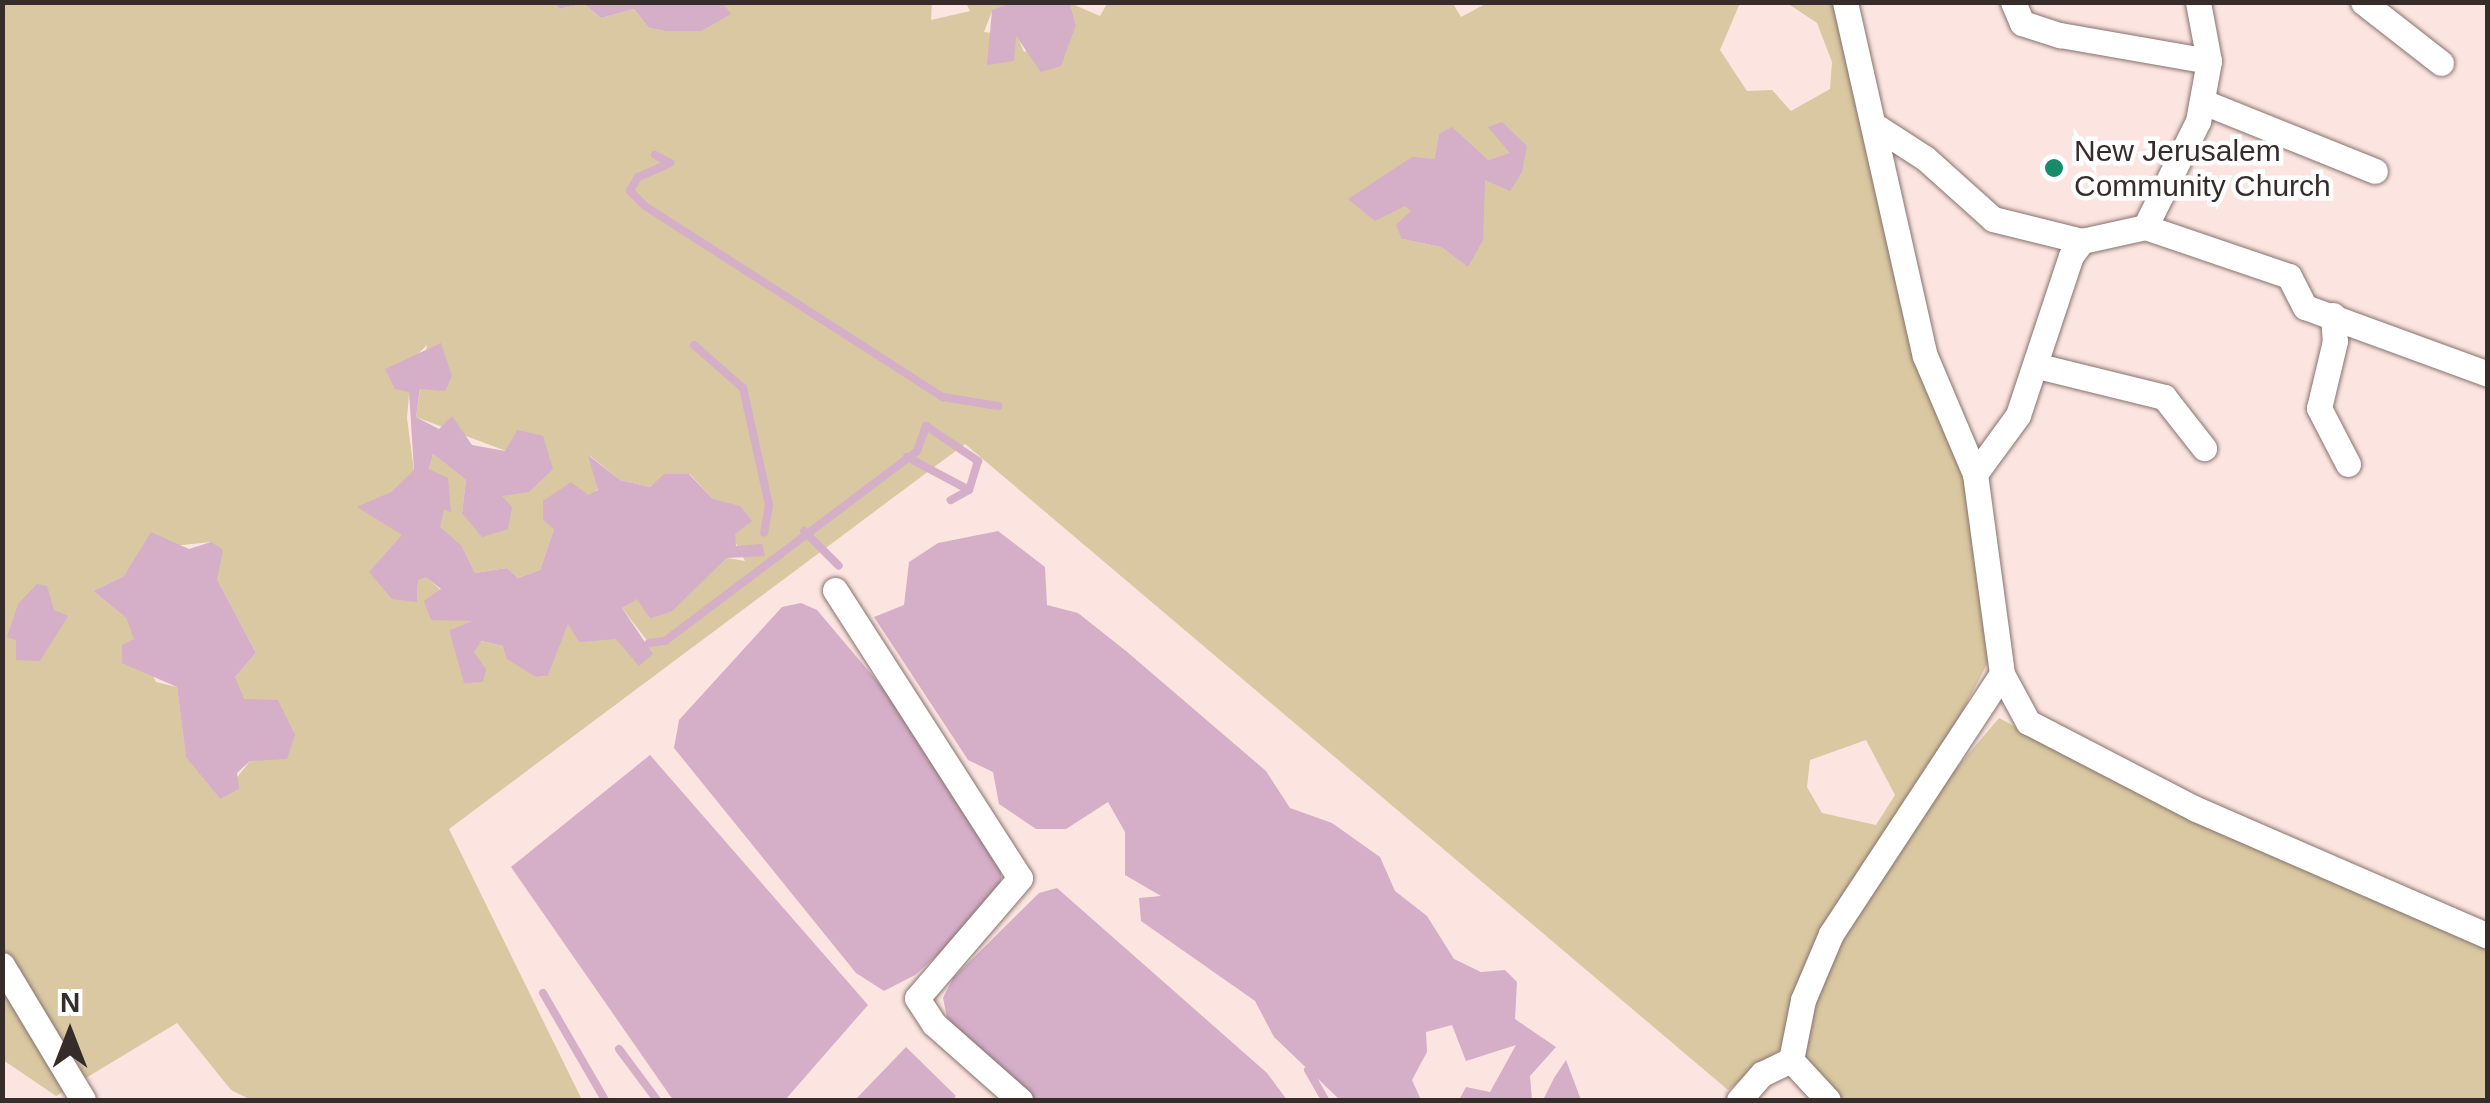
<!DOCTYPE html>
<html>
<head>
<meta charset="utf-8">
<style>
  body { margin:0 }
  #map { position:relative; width:2490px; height:1103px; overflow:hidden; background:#fce5e0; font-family:Helvetica,sans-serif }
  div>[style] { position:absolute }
  .green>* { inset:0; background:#d9c8a1 }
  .water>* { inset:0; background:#d5aec8 }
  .stream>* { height:8px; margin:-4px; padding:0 4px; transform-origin:4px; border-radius:4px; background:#d5aec8 }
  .roads { filter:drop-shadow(0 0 2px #87726e) drop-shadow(0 0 2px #87726e) }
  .minor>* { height:25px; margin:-12.5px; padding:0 12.5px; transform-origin:12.5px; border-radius:12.5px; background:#fff }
  .dots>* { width:28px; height:28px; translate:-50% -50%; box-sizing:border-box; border:5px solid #fff; border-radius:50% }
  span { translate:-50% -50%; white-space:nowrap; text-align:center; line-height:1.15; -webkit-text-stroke:9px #fff; paint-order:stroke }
  .poi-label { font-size:30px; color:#362d2b }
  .left { translate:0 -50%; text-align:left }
  .frame { position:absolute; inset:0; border:5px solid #362d2b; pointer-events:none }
  .north { position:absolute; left:20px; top:983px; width:100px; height:100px; -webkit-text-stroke:8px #fff; paint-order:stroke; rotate:0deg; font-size:28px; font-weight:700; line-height:40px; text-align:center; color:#362d2b }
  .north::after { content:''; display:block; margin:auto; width:35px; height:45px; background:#362d2b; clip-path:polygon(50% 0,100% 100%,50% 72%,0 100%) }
</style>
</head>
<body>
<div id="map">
  <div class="green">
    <div style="clip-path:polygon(evenodd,556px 2px,558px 9px,584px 4px,601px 18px,634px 9px,649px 28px,665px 31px,730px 14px,723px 3px,932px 2px,931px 20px,970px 11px,966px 3px,1011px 3px,992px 11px,984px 32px,1017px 36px,1024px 52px,1076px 25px,1070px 3px,1100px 16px,1108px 2px,1452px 2px,1461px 17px,1487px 3px,1740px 3px,1720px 50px,1747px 91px,1772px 90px,1791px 111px,1830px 89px,1832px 62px,1817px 23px,1787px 3px,1840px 3px,1966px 478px,1993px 653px,1786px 1045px,1728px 1090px,965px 444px,449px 829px,582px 1100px,251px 1100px,231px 1090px,177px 1023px,56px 1096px,3px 1060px,2px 3px,556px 2px,1439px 134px,1488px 160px,1511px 153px,1485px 179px,1468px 267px,1441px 247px,1402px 239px,1412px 210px,1404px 205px,1436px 159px,1439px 134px,556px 2px,427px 345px,416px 417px,506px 451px,517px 430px,501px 496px,462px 513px,466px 480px,433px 454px,429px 469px,450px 511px,444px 510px,439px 527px,462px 546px,475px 573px,507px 568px,518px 578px,540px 570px,554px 529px,598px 489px,589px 455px,620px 480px,650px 487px,664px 475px,690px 474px,713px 499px,745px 561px,727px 558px,672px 610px,650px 619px,637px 598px,622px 608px,649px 643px,568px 623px,548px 676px,536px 677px,503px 646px,480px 641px,473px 652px,486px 669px,460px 665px,449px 630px,473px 622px,426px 576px,418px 579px,417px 601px,377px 564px,403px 535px,385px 518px,391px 492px,414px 471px,407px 418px,412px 360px,427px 345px,556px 2px,211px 542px,217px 579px,256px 653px,235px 677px,250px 761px,220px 799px,186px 756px,177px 687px,156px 682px,126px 618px,93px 591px,124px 576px,144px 549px,211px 542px,556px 2px,1866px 740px,1895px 795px,1876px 825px,1822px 813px,1807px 787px,1810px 760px,1866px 740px)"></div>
    <div style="clip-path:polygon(1999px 718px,2132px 789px,2487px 949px,2487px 1100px,1837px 1100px,1800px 1055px,1818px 979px,1915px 817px)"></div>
  </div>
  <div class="water">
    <div style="clip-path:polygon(556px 3px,723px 3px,731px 14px,701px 31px,665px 31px,649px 28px,634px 9px,601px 18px,584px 4px,558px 9px)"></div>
    <div style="clip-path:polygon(1011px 3px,1070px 3px,1076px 25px,1061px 66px,1041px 72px,1016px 36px,1014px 61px,987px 65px,992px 10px)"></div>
    <div style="clip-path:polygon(1502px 122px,1527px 146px,1522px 172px,1510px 191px,1485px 180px,1483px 240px,1468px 267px,1441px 247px,1402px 239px,1396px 225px,1411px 211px,1405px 206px,1375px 221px,1348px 199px,1412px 157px,1435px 159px,1439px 134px,1452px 127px,1488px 160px,1510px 153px,1488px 127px)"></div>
    <div style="clip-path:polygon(441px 343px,452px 376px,445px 391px,420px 389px,416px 417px,439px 429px,452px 416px,472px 445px,505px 451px,517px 430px,543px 436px,553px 469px,529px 492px,502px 496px,512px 507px,508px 529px,482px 537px,462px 513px,466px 480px,433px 454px,429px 469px,448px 478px,451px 512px,444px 510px,440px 527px,462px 546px,475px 573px,507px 568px,518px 578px,540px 570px,554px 529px,543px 520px,543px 501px,571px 482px,588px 495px,598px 490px,588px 455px,620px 480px,650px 487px,664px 474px,689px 474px,713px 499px,740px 506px,752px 521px,735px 534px,736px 546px,762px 544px,765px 556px,727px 558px,672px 611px,650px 619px,637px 599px,622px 608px,653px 654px,639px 666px,616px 639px,579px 642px,568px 624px,548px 676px,536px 677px,507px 659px,503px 646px,481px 641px,474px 652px,486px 669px,483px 682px,464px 683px,449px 630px,473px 621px,431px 620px,424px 601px,441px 589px,426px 577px,418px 580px,417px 602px,392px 599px,369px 572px,402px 535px,357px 507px,391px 492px,414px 470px,409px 392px,395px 389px,385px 369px)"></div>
    <div style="clip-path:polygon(998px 531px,1045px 567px,1047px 605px,1078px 613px,1126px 651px,1266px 771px,1290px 808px,1332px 823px,1380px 857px,1395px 891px,1427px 916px,1454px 959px,1481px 972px,1505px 970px,1517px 982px,1515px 1019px,1556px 1047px,1530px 1076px,1532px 1100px,1459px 1100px,1466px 1087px,1490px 1092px,1516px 1045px,1466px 1061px,1452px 1025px,1426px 1032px,1427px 1052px,1412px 1080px,1421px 1100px,1340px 1100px,1274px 1037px,1255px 1001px,1141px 921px,1139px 898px,1161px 896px,1125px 875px,1125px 832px,1108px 802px,1066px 829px,1036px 829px,999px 804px,993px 772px,968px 760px,874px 617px,904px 605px,909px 562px,938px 543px)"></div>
    <div style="clip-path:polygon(151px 532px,189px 549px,211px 542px,223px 550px,217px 579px,256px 653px,235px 677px,244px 699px,278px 700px,295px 735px,287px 759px,250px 761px,237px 773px,239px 789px,220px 799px,186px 757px,177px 687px,122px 663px,122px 645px,134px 639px,126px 618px,93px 591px,124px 576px)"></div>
    <div style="clip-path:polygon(37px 584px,47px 586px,54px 610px,68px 616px,40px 661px,16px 660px,16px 640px,7px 637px,18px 604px)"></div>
    <div style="clip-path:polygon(801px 603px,817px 610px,916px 727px,1001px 863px,1001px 884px,985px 913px,915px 975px,884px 991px,856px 973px,674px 748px,679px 720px,782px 607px)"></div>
    <div style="clip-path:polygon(650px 755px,868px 1005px,785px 1100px,673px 1100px,511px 867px)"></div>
    <div style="clip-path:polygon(1057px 888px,1267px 1073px,1287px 1100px,1029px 1100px,948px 1022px,943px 998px,953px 978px,1039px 893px)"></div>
    <div style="clip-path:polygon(906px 1047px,956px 1096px,952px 1100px,855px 1100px)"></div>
    <div style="clip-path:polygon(1566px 1060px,1581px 1100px,1543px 1100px,1554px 1078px)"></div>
  </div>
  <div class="stream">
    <div style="left:655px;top:155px;width:17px;rotate:28deg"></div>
    <div style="left:670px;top:163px;width:35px;rotate:156deg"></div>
    <div style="left:638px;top:177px;width:16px;rotate:120deg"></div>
    <div style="left:630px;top:191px;width:21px;rotate:45deg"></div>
    <div style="left:645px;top:206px;width:354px;rotate:32.7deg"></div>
    <div style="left:943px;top:397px;width:56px;rotate:9.3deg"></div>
    <div style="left:694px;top:345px;width:65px;rotate:41.3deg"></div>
    <div style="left:743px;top:388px;width:120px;rotate:77.5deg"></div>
    <div style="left:769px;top:505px;width:28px;rotate:100deg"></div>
    <div style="left:907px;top:457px;width:70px;rotate:28deg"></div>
    <div style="left:969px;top:490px;width:21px;rotate:151deg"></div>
    <div style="left:804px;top:531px;width:49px;rotate:45deg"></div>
    <div style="left:649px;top:643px;width:16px;rotate:-7deg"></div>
    <div style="left:665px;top:641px;width:316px;rotate:-37deg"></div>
    <div style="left:917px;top:451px;width:27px;rotate:-70deg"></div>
    <div style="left:926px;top:426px;width:63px;rotate:33.9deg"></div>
    <div style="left:978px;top:461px;width:30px;rotate:107deg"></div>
    <div style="left:543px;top:993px;width:124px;rotate:59.9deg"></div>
    <div style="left:619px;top:1049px;width:64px;rotate:53.3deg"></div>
    <div style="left:1308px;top:1070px;width:34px;rotate:60deg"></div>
  </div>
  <div class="roads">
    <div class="minor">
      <div style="left:1845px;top:2px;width:363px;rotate:77.3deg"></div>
      <div style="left:1925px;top:356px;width:128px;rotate:67deg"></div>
      <div style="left:1975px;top:474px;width:202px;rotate:82.3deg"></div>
      <div style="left:2002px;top:674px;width:55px;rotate:61.6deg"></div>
      <div style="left:2028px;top:722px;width:189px;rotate:27.4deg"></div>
      <div style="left:2196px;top:809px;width:318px;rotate:23.5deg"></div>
      <div style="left:2013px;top:2px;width:23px;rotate:67deg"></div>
      <div style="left:2022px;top:23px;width:40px;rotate:18deg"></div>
      <div style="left:2060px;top:35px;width:151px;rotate:9.9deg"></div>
      <div style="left:2363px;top:2px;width:99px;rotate:38deg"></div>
      <div style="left:2206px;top:103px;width:182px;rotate:21.9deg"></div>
      <div style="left:1877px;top:127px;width:57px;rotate:32.9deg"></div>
      <div style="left:1925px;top:158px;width:91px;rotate:41.9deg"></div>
      <div style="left:1993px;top:219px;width:92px;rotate:13.9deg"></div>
      <div style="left:2145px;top:227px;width:152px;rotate:18.8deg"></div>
      <div style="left:2289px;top:276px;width:35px;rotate:63deg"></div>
      <div style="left:2305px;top:307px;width:195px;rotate:20.1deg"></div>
      <div style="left:2333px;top:315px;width:26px;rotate:86deg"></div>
      <div style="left:2335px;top:341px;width:69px;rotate:103.4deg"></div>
      <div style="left:2319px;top:408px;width:63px;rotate:62.6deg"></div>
      <div style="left:2038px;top:366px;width:130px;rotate:13.8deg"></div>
      <div style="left:2164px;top:397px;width:65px;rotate:51.9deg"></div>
      <div style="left:1975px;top:474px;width:73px;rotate:-53.9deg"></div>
      <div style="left:2018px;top:415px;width:168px;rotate:-71.6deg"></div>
      <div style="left:2071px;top:256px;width:19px;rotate:-54deg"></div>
      <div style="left:2082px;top:241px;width:65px;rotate:-12.5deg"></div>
      <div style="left:2145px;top:227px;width:119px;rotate:-63.4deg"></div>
      <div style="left:2198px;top:121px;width:61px;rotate:-79.6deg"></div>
      <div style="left:2209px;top:61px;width:60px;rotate:-100.6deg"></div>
      <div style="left:835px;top:590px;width:342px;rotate:57.3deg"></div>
      <div style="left:1020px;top:878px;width:158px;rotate:130.6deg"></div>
      <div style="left:917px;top:998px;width:31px;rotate:57deg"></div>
      <div style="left:934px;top:1024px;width:115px;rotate:41.5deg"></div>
      <div style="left:2px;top:965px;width:157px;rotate:59deg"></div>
      <div style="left:1791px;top:1060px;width:61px;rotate:-78.7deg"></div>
      <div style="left:1803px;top:1000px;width:72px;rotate:-67deg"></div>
      <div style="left:1831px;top:934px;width:311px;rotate:-56.7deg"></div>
      <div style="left:1739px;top:1100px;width:35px;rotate:-49deg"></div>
      <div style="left:1762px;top:1074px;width:32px;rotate:-26deg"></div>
      <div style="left:1791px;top:1060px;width:54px;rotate:47.2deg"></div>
    </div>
  </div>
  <div class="dots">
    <div style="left:2054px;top:168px;background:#188b6b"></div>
  </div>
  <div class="poi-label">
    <span class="left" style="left:2074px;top:168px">New Jerusalem<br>Community Church</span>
  </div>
  <div class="frame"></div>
  <div class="north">N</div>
</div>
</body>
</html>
